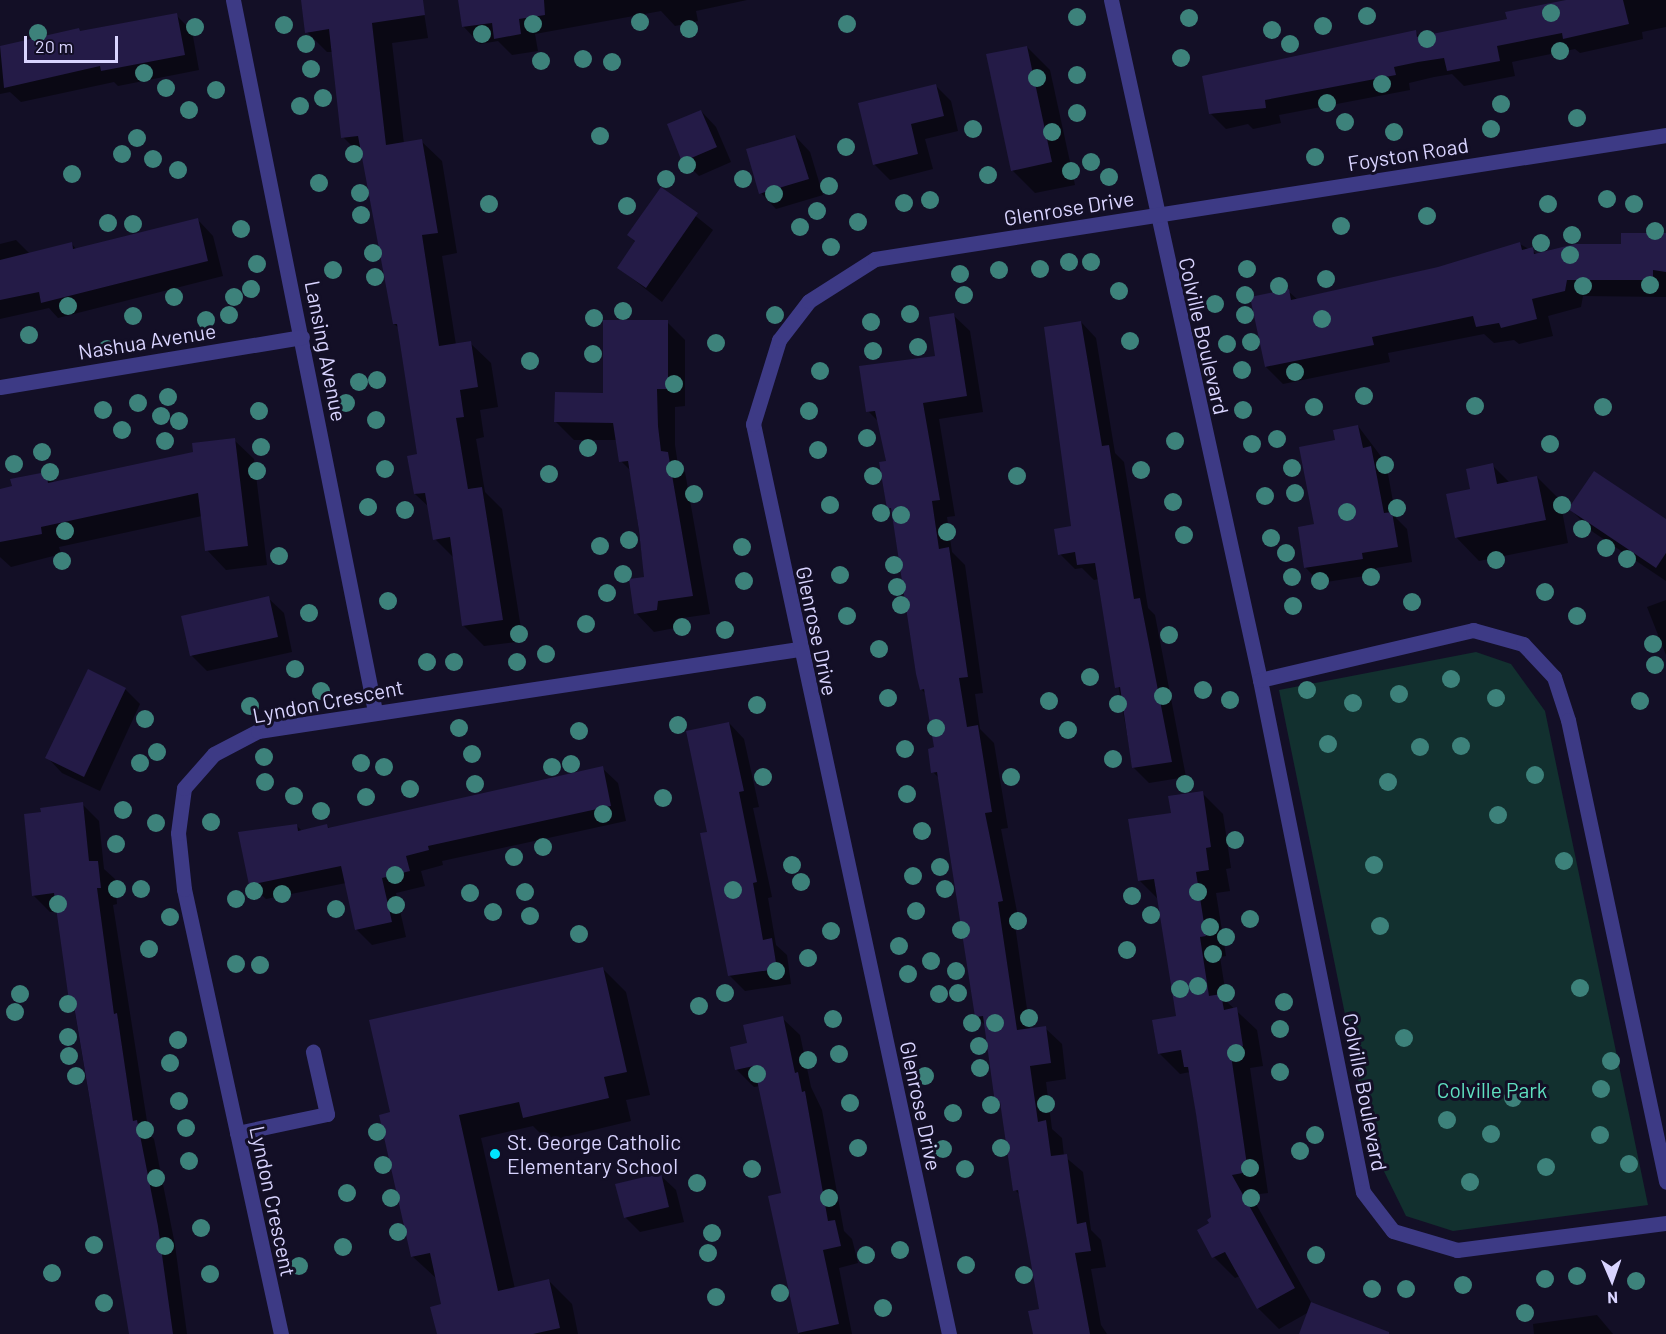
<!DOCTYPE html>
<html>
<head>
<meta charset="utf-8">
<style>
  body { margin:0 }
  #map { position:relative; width:1666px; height:1334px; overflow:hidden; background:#130f26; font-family:Barlow,sans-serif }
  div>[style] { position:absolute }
  .green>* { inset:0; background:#12302f }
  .shadow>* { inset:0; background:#0007 }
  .building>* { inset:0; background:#241b47 }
  .minor>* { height:15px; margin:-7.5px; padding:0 7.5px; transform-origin:7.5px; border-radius:7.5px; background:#3d3a85 }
  .trees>* { width:18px; height:18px; margin:-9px; border-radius:50%; background:#3d827b }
  .dots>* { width:16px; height:16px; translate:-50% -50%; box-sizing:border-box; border:3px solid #130f26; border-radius:50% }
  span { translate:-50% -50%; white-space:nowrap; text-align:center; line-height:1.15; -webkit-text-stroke:6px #130f26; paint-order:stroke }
  .street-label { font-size:21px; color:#d9d4ff }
  .park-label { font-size:21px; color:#5fe0c0 }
  .poi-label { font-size:21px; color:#d9d4ff }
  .left { translate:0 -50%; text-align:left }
  .north { position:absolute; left:1582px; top:1250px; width:60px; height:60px; -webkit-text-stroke:4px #130f26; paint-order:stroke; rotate:178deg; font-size:16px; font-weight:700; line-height:24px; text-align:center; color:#d9d4ff }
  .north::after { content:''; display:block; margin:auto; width:21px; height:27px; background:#d9d4ff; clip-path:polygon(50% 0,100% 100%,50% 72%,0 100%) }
  .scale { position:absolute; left:24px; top:36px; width:94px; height:27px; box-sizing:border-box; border:3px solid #d9d4ff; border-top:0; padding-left:8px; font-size:18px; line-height:21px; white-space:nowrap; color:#d9d4ff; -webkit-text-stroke:4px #130f26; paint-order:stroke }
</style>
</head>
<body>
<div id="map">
  <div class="green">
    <div style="clip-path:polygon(1476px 652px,1511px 664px,1545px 711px,1648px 1205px,1453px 1231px,1406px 1216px,1372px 1147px,1279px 690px)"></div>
  </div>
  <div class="shadow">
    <div style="clip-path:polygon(302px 0,422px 0,428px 38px,392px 43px,404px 144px,421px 141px,442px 161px,457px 253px,442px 256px,456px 345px,470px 343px,491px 363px,498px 407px,480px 410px,484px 437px,476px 439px,485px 492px,502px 509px,523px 641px,484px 646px,463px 625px,454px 558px,435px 539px,429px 507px,415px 494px,418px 455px,400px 329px,394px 324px,364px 158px,343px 137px,333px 52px,327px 52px,307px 32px)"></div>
    <div style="clip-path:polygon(459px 0,747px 0,696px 11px,698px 21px,675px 26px,661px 11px,535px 34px,538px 51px,512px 55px,498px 41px,480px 44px,463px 26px)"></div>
    <div style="clip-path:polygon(1568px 0,1666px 0,1666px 27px,1642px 32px,1643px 39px,1580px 53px,1575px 49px,1512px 62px,1515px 76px,1464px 86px,1452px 74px,1434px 77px,1409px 83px,1410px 90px,1279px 115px,1281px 123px,1253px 129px,1248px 124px,1226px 129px,1211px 114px,1415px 32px,1421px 38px,1508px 21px)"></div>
    <div style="clip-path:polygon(176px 15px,192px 31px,199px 70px,118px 86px,114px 82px,21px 102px,10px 92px,0 94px,0 47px,78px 30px,82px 33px)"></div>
    <div style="clip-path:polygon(1027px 47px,1050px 70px,1075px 185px,1035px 193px,1012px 170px)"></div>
    <div style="clip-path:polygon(935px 85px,951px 101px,958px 131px,925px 139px,933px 169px,890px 180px,875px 165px,860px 104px)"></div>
    <div style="clip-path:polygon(701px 111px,716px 127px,731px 162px,699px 176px,684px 161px)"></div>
    <div style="clip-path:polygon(795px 136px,810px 152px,823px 195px,776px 209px,761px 193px)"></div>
    <div style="clip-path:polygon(662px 189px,713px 230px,662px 302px,619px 268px,636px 243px,629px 235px)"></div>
    <div style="clip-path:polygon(198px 220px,213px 236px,223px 276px,58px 318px,49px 308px,0 319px,0 244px,16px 240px,30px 254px,71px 243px,77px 250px)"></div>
    <div style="clip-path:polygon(1666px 235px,1666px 297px,1583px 296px,1581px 307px,1548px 316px,1553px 336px,1519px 344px,1514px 340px,1494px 343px,1484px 334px,1388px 353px,1390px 362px,1283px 384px,1266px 367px,1252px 298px,1288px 291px,1298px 300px,1439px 268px,1520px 244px,1537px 254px,1622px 246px)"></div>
    <div style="clip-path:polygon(953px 315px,970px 331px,983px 412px,939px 419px,955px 516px,947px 517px,952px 552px,965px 565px,983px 693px,975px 694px,980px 729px,994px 743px,1008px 828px,1001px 829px,1018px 917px,1014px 918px,1030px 1030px,1045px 1028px,1062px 1044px,1066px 1079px,1046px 1082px,1052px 1129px,1062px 1138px,1064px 1156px,1083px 1172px,1091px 1230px,1101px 1240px,1106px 1267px,1091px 1269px,1101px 1325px,1107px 1334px,1035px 1334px,1041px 1310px,1021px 1196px,1015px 1190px,1003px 1108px,996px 1102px,986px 1026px,977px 1017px,940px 779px,933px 772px,935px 749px,926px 694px,921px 689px,894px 513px,889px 508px,887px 462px,879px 422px,868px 411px,936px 358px)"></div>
    <div style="clip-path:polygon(667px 322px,685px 340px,685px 406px,675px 407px,675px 445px,678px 465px,685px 472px,710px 614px,676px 619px,675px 628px,654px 632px,636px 613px,645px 578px,631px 471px,621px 461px,617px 440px,574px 440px,556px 422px,605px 394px)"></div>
    <div style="clip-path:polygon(1081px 322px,1096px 338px,1115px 453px,1124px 462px,1148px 608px,1155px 615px,1186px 777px,1149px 783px,1133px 767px,1099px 579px,1094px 580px,1082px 568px,1075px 569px,1060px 554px,1073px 528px)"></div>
    <div style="clip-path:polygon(1358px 426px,1386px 463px,1396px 518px,1407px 529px,1412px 562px,1376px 568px,1377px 574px,1320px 583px,1305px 567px,1337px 441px)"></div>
    <div style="clip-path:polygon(234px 440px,254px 459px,267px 565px,226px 570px,207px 550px,202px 516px,59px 547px,61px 554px,11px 567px,0 557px,0 491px,46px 474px,55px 483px,194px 453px)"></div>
    <div style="clip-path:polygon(1492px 465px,1510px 483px,1537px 477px,1560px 500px,1568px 543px,1479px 561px,1456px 537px,1472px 491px)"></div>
    <div style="clip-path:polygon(1570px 509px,1666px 521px,1666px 581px,1593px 532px)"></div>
    <div style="clip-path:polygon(268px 598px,284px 613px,292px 652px,207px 671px,192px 656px,183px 617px)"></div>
    <div style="clip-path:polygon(1666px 600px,1666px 655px,1647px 607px)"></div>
    <div style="clip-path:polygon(125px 689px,140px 704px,100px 791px,62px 773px,47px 757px)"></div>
    <div style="clip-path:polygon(729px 723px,744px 739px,759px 807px,753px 808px,772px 897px,768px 898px,776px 945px,787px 955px,791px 984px,745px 991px,729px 975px,709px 833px)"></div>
    <div style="clip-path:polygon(602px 768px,618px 783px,626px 821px,442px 861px,443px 865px,421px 871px,425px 886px,396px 893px,406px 937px,372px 945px,356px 929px,346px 883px,266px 899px,250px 884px,296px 825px,302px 831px,327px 826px,330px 829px)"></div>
    <div style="clip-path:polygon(1202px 793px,1223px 814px,1231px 868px,1226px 869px,1230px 891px,1216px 893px,1226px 956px,1220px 957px,1227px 1002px,1257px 1030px,1263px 1066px,1250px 1068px,1268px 1193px,1251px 1195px,1312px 1304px,1377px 1334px,1301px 1334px,1309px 1312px,1279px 1329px,1258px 1308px,1240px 1276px,1235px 1278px,1214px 1257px,1199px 1231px,1211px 1224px,1212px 1218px,1190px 1072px,1180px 1074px,1159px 1053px,1178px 1017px,1159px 900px,1139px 880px,1172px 814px)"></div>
    <div style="clip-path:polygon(82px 804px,99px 821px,104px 869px,115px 879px,117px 904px,113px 905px,149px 1134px,154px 1139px,175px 1245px,187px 1334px,141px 1334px,91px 1108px,58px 911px,50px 912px,33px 895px)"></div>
    <div style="clip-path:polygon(603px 969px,626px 992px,650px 1095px,626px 1100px,631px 1121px,548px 1141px,533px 1126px,481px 1138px,515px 1289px,549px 1281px,572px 1304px,578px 1334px,438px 1334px,443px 1305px,437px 1279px,412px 1256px,392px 1113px)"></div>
    <div style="clip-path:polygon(782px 1018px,800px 1035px,811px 1087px,822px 1110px,844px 1231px,852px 1239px,858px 1263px,839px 1268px,852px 1334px,799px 1334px,770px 1197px,783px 1195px,760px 1086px,754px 1087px,737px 1070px,749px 1044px)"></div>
    <div style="clip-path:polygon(660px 1175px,676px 1190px,684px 1222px,640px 1232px,625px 1217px)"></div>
    <div style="clip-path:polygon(1597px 1315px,1613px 1334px,1534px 1334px,1533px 1324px)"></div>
  </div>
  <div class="building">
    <div style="clip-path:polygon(301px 0,423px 0,425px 15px,372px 23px,386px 145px,422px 139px,438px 233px,422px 235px,439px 346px,471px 341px,478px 387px,460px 390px,464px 417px,456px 418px,468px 489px,482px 487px,503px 620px,462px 626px,450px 537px,433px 540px,425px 493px,414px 494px,407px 456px,417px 454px,397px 324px,393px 324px,358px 136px,341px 138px,329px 29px,305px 33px)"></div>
    <div style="clip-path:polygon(458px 0,544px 0,545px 15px,519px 19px,521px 34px,494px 39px,492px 23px,462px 27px)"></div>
    <div style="clip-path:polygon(1566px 0,1623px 0,1629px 24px,1563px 39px,1562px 33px,1497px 46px,1500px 61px,1447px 71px,1444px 58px,1418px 62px,1394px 67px,1396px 75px,1265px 100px,1266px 108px,1209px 114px,1202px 76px,1416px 30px,1417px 37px,1507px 19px,1505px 12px)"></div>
    <div style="clip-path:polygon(177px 13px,185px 55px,101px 71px,100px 66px,4px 88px,0 46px,79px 28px,80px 31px)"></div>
    <div style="clip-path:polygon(1027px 46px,1052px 162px,1011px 171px,986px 54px)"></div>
    <div style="clip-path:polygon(936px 84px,944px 116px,911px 124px,918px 154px,873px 165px,858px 103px)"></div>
    <div style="clip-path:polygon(701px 110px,717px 147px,682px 162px,667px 124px)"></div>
    <div style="clip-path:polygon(795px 135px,809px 179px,759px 194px,746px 149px)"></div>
    <div style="clip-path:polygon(661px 187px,698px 213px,646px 288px,617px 268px,635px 241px,627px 235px)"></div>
    <div style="clip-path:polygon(198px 218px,208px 261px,41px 303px,39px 292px,0 300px,0 260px,72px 242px,73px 249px)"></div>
    <div style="clip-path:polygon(1621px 233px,1666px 233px,1666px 272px,1653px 270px,1653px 280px,1567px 280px,1565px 291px,1532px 299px,1537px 319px,1501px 328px,1499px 323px,1476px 327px,1473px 316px,1372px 337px,1374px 345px,1265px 367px,1250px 297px,1289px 289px,1291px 300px,1438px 267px,1520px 242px,1522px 250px,1533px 247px,1534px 254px,1575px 244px,1621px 244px)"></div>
    <div style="clip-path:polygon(954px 313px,967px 396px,923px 403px,940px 500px,932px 501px,939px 549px,949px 547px,968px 677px,959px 678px,967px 727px,978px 725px,992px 812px,985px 813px,1003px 901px,998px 902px,1017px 1030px,1046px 1026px,1051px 1063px,1030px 1066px,1038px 1122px,1046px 1120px,1051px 1156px,1067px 1154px,1077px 1224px,1086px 1222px,1091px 1251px,1075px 1253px,1090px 1334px,1033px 1334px,1028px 1311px,1039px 1309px,1018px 1190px,1013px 1191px,1000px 1102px,995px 1103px,983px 1016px,975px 1017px,937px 772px,931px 773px,928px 749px,934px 747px,924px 689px,920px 690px,916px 674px,891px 508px,887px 509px,879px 462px,886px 461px,875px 411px,866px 412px,859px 366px,935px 356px,929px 317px)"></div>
    <div style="clip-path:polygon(603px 320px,668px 320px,668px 389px,657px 389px,658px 426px,661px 451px,668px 452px,693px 596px,658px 601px,657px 610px,634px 614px,629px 579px,644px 577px,639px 531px,628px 461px,619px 462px,613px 423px,554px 422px,555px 392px,603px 393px)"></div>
    <div style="clip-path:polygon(1081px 321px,1102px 446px,1109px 445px,1134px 599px,1140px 598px,1172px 762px,1132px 768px,1120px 687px,1115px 688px,1095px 563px,1077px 565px,1075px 552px,1058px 555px,1054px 529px,1071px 526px,1044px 327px)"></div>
    <div style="clip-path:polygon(1358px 425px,1363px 448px,1371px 446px,1384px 513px,1392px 512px,1398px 547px,1362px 553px,1363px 559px,1304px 568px,1298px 527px,1314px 524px,1299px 447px,1335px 440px,1333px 430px)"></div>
    <div style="clip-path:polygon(235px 438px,248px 546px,205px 551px,198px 493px,41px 527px,42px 534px,0 542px,0 489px,12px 486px,10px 479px,46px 472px,48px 483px,193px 452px,192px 443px)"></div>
    <div style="clip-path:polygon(1493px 463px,1497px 484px,1537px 476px,1546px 520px,1455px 538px,1446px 494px,1470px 489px,1466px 469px)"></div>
    <div style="clip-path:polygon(1594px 471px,1666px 519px,1666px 553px,1656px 568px,1568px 509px)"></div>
    <div style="clip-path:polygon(269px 596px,278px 637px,190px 656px,181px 616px)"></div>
    <div style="clip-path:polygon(88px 669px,126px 688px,84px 777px,45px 758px)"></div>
    <div style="clip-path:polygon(729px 722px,744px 791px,739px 792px,757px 882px,753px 883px,763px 940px,772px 938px,777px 969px,728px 976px,700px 833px,707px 832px,686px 731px)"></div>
    <div style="clip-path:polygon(603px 766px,611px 806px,428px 846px,429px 850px,406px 856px,410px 871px,382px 878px,392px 922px,355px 930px,341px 866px,249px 885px,238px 832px,297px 824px,298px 831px,327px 824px,328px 828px)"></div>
    <div style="clip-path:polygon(1203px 791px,1211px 847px,1206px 848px,1209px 870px,1196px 872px,1206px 936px,1200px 937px,1209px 996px,1221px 994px,1224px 1010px,1237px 1007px,1243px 1046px,1230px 1048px,1248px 1172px,1232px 1175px,1295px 1288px,1257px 1309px,1225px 1252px,1212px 1258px,1197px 1230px,1209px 1223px,1207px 1220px,1211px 1217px,1196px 1114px,1188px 1067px,1184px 1067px,1181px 1050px,1158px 1054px,1152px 1020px,1176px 1016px,1154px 879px,1138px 881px,1128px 819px,1171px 813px,1168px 796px)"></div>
    <div style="clip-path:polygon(83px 802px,89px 861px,98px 861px,101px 888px,97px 888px,114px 1014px,117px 1013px,133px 1121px,137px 1120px,158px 1226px,173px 1334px,129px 1334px,73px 1000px,69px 1001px,54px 893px,32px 896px,24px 814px,41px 812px,40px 808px)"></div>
    <div style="clip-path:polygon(603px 967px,627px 1072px,604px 1077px,609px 1098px,523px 1118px,519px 1102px,459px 1115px,498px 1291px,549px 1279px,560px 1328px,533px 1334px,437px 1334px,430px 1307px,441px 1304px,430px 1253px,411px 1257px,379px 1115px,390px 1112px,369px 1020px)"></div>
    <div style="clip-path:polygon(783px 1016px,795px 1073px,798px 1072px,802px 1092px,805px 1091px,828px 1221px,835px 1220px,841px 1246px,823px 1250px,839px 1324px,798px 1333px,768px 1196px,781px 1193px,754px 1066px,735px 1070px,730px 1047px,747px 1043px,743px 1025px)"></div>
    <div style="clip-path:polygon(661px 1173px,669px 1207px,624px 1218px,615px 1184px)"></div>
    <div style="clip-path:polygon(1311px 1302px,1389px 1332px,1389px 1334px,1299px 1334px)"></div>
  </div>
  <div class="minor">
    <div style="left:233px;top:0;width:725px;rotate:78.71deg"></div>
    <div style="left:1111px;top:0;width:696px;rotate:77.64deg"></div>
    <div style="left:1260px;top:680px;width:522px;rotate:78.63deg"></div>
    <div style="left:1363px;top:1192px;width:49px;rotate:52.4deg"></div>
    <div style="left:1393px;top:1231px;width:67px;rotate:16.5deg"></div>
    <div style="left:1457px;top:1250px;width:211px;rotate:-7.4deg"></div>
    <div style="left:0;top:387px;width:306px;rotate:-9.4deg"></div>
    <div style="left:1260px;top:680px;width:219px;rotate:-13.2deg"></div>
    <div style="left:1473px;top:630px;width:52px;rotate:15.6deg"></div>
    <div style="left:1523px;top:644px;width:45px;rotate:46.8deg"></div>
    <div style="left:1554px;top:677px;width:45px;rotate:72deg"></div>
    <div style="left:1568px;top:720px;width:472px;rotate:78deg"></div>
    <div style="left:237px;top:1133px;width:92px;rotate:-11.9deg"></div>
    <div style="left:327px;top:1114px;width:64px;rotate:-102.7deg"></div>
    <div style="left:281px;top:1334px;width:455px;rotate:-102.3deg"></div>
    <div style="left:184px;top:889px;width:56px;rotate:-96.1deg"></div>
    <div style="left:178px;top:833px;width:45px;rotate:-82.4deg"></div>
    <div style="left:184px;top:788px;width:45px;rotate:-48.6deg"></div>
    <div style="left:214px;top:754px;width:50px;rotate:-27.6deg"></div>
    <div style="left:258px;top:731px;width:547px;rotate:-8.62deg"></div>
    <div style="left:949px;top:1334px;width:931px;rotate:-102.15deg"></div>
    <div style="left:753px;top:424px;width:88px;rotate:-72.8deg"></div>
    <div style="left:779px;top:340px;width:49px;rotate:-52.4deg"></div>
    <div style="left:809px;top:301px;width:78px;rotate:-32.5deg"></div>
    <div style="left:875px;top:259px;width:801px;rotate:-8.91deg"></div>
  </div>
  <div class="trees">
    <div style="left:1551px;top:13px"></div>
    <div style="left:1367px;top:16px"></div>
    <div style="left:1077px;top:17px"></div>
    <div style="left:1189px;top:18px"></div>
    <div style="left:640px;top:22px"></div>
    <div style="left:533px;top:24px"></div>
    <div style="left:847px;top:24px"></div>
    <div style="left:284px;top:25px"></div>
    <div style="left:1323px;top:26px"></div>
    <div style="left:195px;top:27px"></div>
    <div style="left:689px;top:29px"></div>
    <div style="left:1272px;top:30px"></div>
    <div style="left:38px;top:33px"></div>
    <div style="left:482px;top:34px"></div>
    <div style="left:1427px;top:39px"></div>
    <div style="left:306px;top:44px"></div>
    <div style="left:1290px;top:44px"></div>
    <div style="left:1560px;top:51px"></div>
    <div style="left:1181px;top:58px"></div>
    <div style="left:583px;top:59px"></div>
    <div style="left:541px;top:61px"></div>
    <div style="left:612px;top:62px"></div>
    <div style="left:311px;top:69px"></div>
    <div style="left:144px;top:73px"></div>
    <div style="left:1077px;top:75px"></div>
    <div style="left:1037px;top:78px"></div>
    <div style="left:1382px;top:84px"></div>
    <div style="left:166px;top:88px"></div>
    <div style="left:216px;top:90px"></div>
    <div style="left:323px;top:98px"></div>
    <div style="left:1327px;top:103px"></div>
    <div style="left:1501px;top:104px"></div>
    <div style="left:300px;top:106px"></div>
    <div style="left:189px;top:110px"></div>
    <div style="left:1077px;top:113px"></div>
    <div style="left:1577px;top:118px"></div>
    <div style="left:1345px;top:122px"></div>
    <div style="left:973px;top:129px"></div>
    <div style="left:1491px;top:129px"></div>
    <div style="left:1052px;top:132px"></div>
    <div style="left:1394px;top:132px"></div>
    <div style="left:600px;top:136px"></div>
    <div style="left:137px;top:138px"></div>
    <div style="left:846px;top:147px"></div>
    <div style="left:122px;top:154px"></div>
    <div style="left:354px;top:154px"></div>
    <div style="left:1315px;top:157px"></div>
    <div style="left:153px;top:159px"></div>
    <div style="left:1091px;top:162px"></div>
    <div style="left:687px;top:165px"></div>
    <div style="left:178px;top:170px"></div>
    <div style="left:1071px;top:171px"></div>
    <div style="left:72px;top:174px"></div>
    <div style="left:988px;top:175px"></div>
    <div style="left:1109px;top:177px"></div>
    <div style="left:666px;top:179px"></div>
    <div style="left:743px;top:179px"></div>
    <div style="left:319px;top:183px"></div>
    <div style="left:829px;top:186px"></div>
    <div style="left:360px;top:193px"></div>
    <div style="left:774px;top:194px"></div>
    <div style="left:1607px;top:199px"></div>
    <div style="left:930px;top:200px"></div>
    <div style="left:904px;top:203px"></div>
    <div style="left:489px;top:204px"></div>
    <div style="left:1548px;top:204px"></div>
    <div style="left:1634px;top:204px"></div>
    <div style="left:627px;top:206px"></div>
    <div style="left:817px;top:211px"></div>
    <div style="left:361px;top:215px"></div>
    <div style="left:1427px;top:216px"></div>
    <div style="left:858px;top:222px"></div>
    <div style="left:108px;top:223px"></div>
    <div style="left:133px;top:224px"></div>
    <div style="left:1341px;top:226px"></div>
    <div style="left:800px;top:227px"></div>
    <div style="left:241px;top:229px"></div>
    <div style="left:1655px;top:231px"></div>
    <div style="left:1572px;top:235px"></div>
    <div style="left:1541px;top:243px"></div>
    <div style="left:831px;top:247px"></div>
    <div style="left:373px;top:253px"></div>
    <div style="left:1570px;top:255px"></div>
    <div style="left:1069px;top:262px"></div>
    <div style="left:1091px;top:262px"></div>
    <div style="left:257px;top:264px"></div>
    <div style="left:1040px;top:269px"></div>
    <div style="left:1247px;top:269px"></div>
    <div style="left:333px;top:270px"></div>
    <div style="left:999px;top:270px"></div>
    <div style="left:960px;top:274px"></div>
    <div style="left:375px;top:277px"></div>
    <div style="left:1326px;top:279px"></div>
    <div style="left:1650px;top:285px"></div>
    <div style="left:1279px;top:286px"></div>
    <div style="left:1583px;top:286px"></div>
    <div style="left:251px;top:289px"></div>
    <div style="left:1119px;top:291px"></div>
    <div style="left:964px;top:295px"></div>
    <div style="left:1245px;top:295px"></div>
    <div style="left:174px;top:297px"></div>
    <div style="left:234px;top:297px"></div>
    <div style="left:1215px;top:304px"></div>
    <div style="left:68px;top:306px"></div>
    <div style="left:623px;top:311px"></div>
    <div style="left:910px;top:314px"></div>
    <div style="left:229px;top:315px"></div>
    <div style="left:775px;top:315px"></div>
    <div style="left:1245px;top:315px"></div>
    <div style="left:133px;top:316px"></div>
    <div style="left:594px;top:318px"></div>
    <div style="left:1322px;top:319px"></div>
    <div style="left:206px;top:320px"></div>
    <div style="left:871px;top:322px"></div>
    <div style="left:29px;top:335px"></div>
    <div style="left:1130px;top:341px"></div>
    <div style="left:1251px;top:342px"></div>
    <div style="left:716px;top:343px"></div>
    <div style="left:1227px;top:344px"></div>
    <div style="left:918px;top:347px"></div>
    <div style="left:107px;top:349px"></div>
    <div style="left:873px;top:351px"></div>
    <div style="left:593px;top:354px"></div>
    <div style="left:530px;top:361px"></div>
    <div style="left:1242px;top:370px"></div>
    <div style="left:820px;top:371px"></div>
    <div style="left:1295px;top:372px"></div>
    <div style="left:377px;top:380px"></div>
    <div style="left:359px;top:382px"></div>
    <div style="left:674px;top:384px"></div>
    <div style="left:1364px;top:396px"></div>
    <div style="left:168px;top:397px"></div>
    <div style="left:138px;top:403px"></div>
    <div style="left:346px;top:403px"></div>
    <div style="left:1475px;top:406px"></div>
    <div style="left:1314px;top:407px"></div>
    <div style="left:1603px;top:407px"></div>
    <div style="left:103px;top:410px"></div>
    <div style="left:1243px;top:410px"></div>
    <div style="left:259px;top:411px"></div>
    <div style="left:809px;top:411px"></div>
    <div style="left:161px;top:416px"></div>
    <div style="left:376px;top:420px"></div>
    <div style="left:179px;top:421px"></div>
    <div style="left:122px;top:430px"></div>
    <div style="left:867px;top:438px"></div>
    <div style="left:1277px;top:439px"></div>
    <div style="left:165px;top:441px"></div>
    <div style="left:1175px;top:441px"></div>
    <div style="left:1252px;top:444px"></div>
    <div style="left:1550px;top:444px"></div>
    <div style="left:261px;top:447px"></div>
    <div style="left:588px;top:448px"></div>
    <div style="left:818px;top:450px"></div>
    <div style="left:42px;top:452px"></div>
    <div style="left:14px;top:464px"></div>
    <div style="left:1385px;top:465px"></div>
    <div style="left:1292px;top:468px"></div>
    <div style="left:385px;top:469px"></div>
    <div style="left:675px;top:469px"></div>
    <div style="left:1141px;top:470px"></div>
    <div style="left:257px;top:471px"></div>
    <div style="left:50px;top:472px"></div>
    <div style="left:549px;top:474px"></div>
    <div style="left:873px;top:476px"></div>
    <div style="left:1017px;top:476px"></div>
    <div style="left:1295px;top:493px"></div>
    <div style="left:694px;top:494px"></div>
    <div style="left:1265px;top:496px"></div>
    <div style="left:1173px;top:502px"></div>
    <div style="left:830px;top:505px"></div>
    <div style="left:1562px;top:505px"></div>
    <div style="left:368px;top:507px"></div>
    <div style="left:1397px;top:508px"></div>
    <div style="left:405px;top:510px"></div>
    <div style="left:1347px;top:512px"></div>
    <div style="left:881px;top:513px"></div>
    <div style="left:901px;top:515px"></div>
    <div style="left:1582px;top:529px"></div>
    <div style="left:65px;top:531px"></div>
    <div style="left:947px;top:532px"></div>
    <div style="left:1184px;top:535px"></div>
    <div style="left:1271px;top:538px"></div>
    <div style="left:629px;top:540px"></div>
    <div style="left:600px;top:546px"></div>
    <div style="left:742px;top:547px"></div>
    <div style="left:1606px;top:548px"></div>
    <div style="left:1286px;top:553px"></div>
    <div style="left:279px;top:556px"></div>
    <div style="left:1627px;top:559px"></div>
    <div style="left:1496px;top:560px"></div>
    <div style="left:62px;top:561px"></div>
    <div style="left:894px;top:565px"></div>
    <div style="left:623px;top:574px"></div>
    <div style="left:840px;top:575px"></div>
    <div style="left:1292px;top:577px"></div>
    <div style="left:1371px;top:577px"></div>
    <div style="left:744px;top:581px"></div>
    <div style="left:1320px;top:581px"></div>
    <div style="left:897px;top:587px"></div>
    <div style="left:1545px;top:592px"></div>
    <div style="left:607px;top:593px"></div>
    <div style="left:388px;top:601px"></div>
    <div style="left:1412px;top:602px"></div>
    <div style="left:901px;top:605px"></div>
    <div style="left:1293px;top:606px"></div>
    <div style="left:309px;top:613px"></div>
    <div style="left:847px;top:616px"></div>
    <div style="left:1577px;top:616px"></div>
    <div style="left:586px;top:624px"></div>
    <div style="left:682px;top:627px"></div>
    <div style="left:725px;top:630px"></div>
    <div style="left:519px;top:634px"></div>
    <div style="left:1169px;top:635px"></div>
    <div style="left:1653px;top:644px"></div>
    <div style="left:879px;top:649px"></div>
    <div style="left:546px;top:654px"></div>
    <div style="left:427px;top:662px"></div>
    <div style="left:454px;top:662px"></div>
    <div style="left:517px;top:662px"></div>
    <div style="left:1655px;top:665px"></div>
    <div style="left:295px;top:669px"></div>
    <div style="left:1090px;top:677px"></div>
    <div style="left:1451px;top:679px"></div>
    <div style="left:1203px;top:690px"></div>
    <div style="left:1307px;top:690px"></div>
    <div style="left:321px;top:691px"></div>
    <div style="left:1399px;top:694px"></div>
    <div style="left:1163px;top:696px"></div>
    <div style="left:888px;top:698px"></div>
    <div style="left:1496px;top:698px"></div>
    <div style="left:1230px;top:700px"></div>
    <div style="left:1049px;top:701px"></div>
    <div style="left:1640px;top:701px"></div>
    <div style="left:1353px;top:703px"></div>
    <div style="left:1118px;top:704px"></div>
    <div style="left:757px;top:705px"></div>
    <div style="left:250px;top:706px"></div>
    <div style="left:145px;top:719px"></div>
    <div style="left:678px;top:725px"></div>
    <div style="left:459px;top:728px"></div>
    <div style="left:936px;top:728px"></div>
    <div style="left:1068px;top:730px"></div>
    <div style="left:579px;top:731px"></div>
    <div style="left:1328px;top:744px"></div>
    <div style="left:1461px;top:746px"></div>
    <div style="left:1420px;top:747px"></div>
    <div style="left:905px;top:749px"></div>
    <div style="left:157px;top:752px"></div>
    <div style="left:472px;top:754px"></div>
    <div style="left:264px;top:757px"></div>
    <div style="left:1113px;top:759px"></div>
    <div style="left:140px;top:763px"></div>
    <div style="left:361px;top:763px"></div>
    <div style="left:571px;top:764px"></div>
    <div style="left:384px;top:767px"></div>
    <div style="left:552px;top:767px"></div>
    <div style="left:1535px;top:775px"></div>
    <div style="left:763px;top:777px"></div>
    <div style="left:1011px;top:777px"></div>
    <div style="left:265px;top:782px"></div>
    <div style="left:1388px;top:782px"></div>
    <div style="left:475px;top:784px"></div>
    <div style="left:1185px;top:784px"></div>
    <div style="left:410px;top:789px"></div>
    <div style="left:907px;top:794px"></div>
    <div style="left:294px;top:796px"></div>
    <div style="left:366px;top:797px"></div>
    <div style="left:663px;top:798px"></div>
    <div style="left:123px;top:810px"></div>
    <div style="left:321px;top:811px"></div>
    <div style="left:603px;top:814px"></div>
    <div style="left:1498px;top:815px"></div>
    <div style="left:211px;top:822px"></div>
    <div style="left:156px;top:823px"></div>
    <div style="left:922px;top:831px"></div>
    <div style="left:1235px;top:840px"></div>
    <div style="left:116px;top:844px"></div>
    <div style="left:543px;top:847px"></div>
    <div style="left:514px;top:857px"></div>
    <div style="left:1564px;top:861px"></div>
    <div style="left:792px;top:865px"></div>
    <div style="left:1374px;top:865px"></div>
    <div style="left:940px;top:867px"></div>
    <div style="left:395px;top:875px"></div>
    <div style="left:913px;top:876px"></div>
    <div style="left:801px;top:882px"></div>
    <div style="left:117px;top:889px"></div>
    <div style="left:141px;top:889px"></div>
    <div style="left:945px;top:889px"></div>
    <div style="left:733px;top:890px"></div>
    <div style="left:254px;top:891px"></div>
    <div style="left:525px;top:892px"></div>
    <div style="left:1198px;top:892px"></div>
    <div style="left:470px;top:893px"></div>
    <div style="left:282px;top:894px"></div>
    <div style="left:1132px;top:896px"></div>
    <div style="left:236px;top:899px"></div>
    <div style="left:58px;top:904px"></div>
    <div style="left:396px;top:905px"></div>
    <div style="left:336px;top:909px"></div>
    <div style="left:916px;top:911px"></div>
    <div style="left:493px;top:912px"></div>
    <div style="left:1151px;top:915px"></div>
    <div style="left:530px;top:916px"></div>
    <div style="left:170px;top:917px"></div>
    <div style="left:1250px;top:919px"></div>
    <div style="left:1018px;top:921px"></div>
    <div style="left:1380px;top:926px"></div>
    <div style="left:1210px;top:927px"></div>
    <div style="left:961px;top:930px"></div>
    <div style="left:831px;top:931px"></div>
    <div style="left:579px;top:934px"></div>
    <div style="left:1226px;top:937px"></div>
    <div style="left:899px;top:946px"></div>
    <div style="left:149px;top:949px"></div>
    <div style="left:1127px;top:950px"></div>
    <div style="left:1213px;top:954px"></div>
    <div style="left:808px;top:958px"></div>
    <div style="left:931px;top:961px"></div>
    <div style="left:236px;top:964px"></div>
    <div style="left:260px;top:965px"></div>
    <div style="left:776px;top:971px"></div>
    <div style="left:956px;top:971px"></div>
    <div style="left:908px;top:974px"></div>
    <div style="left:1198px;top:986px"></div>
    <div style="left:1580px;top:988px"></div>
    <div style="left:1180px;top:989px"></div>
    <div style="left:725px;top:993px"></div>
    <div style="left:958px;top:993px"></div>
    <div style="left:1226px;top:993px"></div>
    <div style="left:20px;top:994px"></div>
    <div style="left:939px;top:994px"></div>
    <div style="left:1284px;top:1002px"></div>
    <div style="left:68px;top:1004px"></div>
    <div style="left:699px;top:1006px"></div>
    <div style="left:15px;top:1012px"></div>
    <div style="left:1029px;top:1018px"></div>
    <div style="left:833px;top:1019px"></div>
    <div style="left:972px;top:1023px"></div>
    <div style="left:995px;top:1023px"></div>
    <div style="left:1280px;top:1029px"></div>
    <div style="left:68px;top:1037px"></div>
    <div style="left:1404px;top:1038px"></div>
    <div style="left:178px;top:1040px"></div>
    <div style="left:979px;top:1046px"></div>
    <div style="left:1236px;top:1053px"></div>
    <div style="left:839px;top:1054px"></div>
    <div style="left:69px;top:1056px"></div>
    <div style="left:808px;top:1060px"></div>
    <div style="left:1611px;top:1061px"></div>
    <div style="left:170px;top:1063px"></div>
    <div style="left:980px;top:1068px"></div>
    <div style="left:1280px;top:1072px"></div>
    <div style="left:757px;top:1074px"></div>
    <div style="left:76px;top:1076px"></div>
    <div style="left:925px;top:1076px"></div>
    <div style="left:1601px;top:1089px"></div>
    <div style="left:1513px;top:1098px"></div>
    <div style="left:179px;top:1101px"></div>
    <div style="left:850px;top:1103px"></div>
    <div style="left:1046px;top:1104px"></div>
    <div style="left:991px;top:1105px"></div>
    <div style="left:953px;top:1113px"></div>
    <div style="left:1447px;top:1120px"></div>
    <div style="left:186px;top:1128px"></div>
    <div style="left:145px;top:1130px"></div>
    <div style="left:377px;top:1132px"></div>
    <div style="left:1491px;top:1134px"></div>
    <div style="left:1315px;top:1135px"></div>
    <div style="left:1600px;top:1135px"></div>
    <div style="left:858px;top:1148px"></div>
    <div style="left:1001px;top:1148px"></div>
    <div style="left:943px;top:1149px"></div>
    <div style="left:1300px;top:1151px"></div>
    <div style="left:189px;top:1161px"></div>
    <div style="left:1629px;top:1164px"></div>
    <div style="left:383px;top:1165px"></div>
    <div style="left:1546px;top:1167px"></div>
    <div style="left:1250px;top:1168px"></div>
    <div style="left:752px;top:1169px"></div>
    <div style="left:965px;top:1169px"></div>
    <div style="left:156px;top:1178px"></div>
    <div style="left:1470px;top:1182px"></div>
    <div style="left:697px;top:1183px"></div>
    <div style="left:347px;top:1193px"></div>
    <div style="left:391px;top:1198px"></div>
    <div style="left:829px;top:1198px"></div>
    <div style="left:1251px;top:1198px"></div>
    <div style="left:201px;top:1228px"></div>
    <div style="left:398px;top:1232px"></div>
    <div style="left:712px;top:1233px"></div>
    <div style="left:94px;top:1245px"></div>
    <div style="left:165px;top:1246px"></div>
    <div style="left:343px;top:1247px"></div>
    <div style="left:900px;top:1250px"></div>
    <div style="left:708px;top:1253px"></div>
    <div style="left:866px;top:1255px"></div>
    <div style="left:1316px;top:1255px"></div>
    <div style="left:966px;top:1265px"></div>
    <div style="left:299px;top:1266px"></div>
    <div style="left:52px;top:1273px"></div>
    <div style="left:210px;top:1274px"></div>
    <div style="left:1024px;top:1275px"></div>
    <div style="left:1577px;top:1276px"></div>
    <div style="left:1545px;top:1279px"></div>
    <div style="left:1636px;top:1281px"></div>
    <div style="left:1463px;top:1285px"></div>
    <div style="left:1372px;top:1289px"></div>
    <div style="left:1406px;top:1289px"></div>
    <div style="left:780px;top:1293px"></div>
    <div style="left:716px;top:1297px"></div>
    <div style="left:104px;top:1303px"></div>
    <div style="left:883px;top:1308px"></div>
    <div style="left:1525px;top:1313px"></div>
  </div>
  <div class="dots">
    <div style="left:495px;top:1154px;background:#00e5ff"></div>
  </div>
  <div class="street-label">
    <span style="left:1408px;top:154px;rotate:-9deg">Foyston Road</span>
    <span style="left:1069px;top:208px;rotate:-9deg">Glenrose Drive</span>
    <span style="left:1204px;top:336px;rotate:77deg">Colville Boulevard</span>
    <span style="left:147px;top:341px;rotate:-9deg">Nashua Avenue</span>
    <span style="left:326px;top:351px;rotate:79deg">Lansing Avenue</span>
    <span style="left:817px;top:631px;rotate:78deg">Glenrose Drive</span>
    <span style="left:328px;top:701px;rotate:-11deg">Lyndon Crescent</span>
    <span style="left:1365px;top:1092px;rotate:79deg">Colville Boulevard</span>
    <span style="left:921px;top:1106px;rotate:78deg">Glenrose Drive</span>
    <span style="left:273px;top:1201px;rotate:78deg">Lyndon Crescent</span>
  </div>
  <div class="park-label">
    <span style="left:1492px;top:1090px">Colville Park</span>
  </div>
  <div class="poi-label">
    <span class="left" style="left:507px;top:1154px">St. George Catholic<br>Elementary School</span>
  </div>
  <div class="north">N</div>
  <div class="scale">20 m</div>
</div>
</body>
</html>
